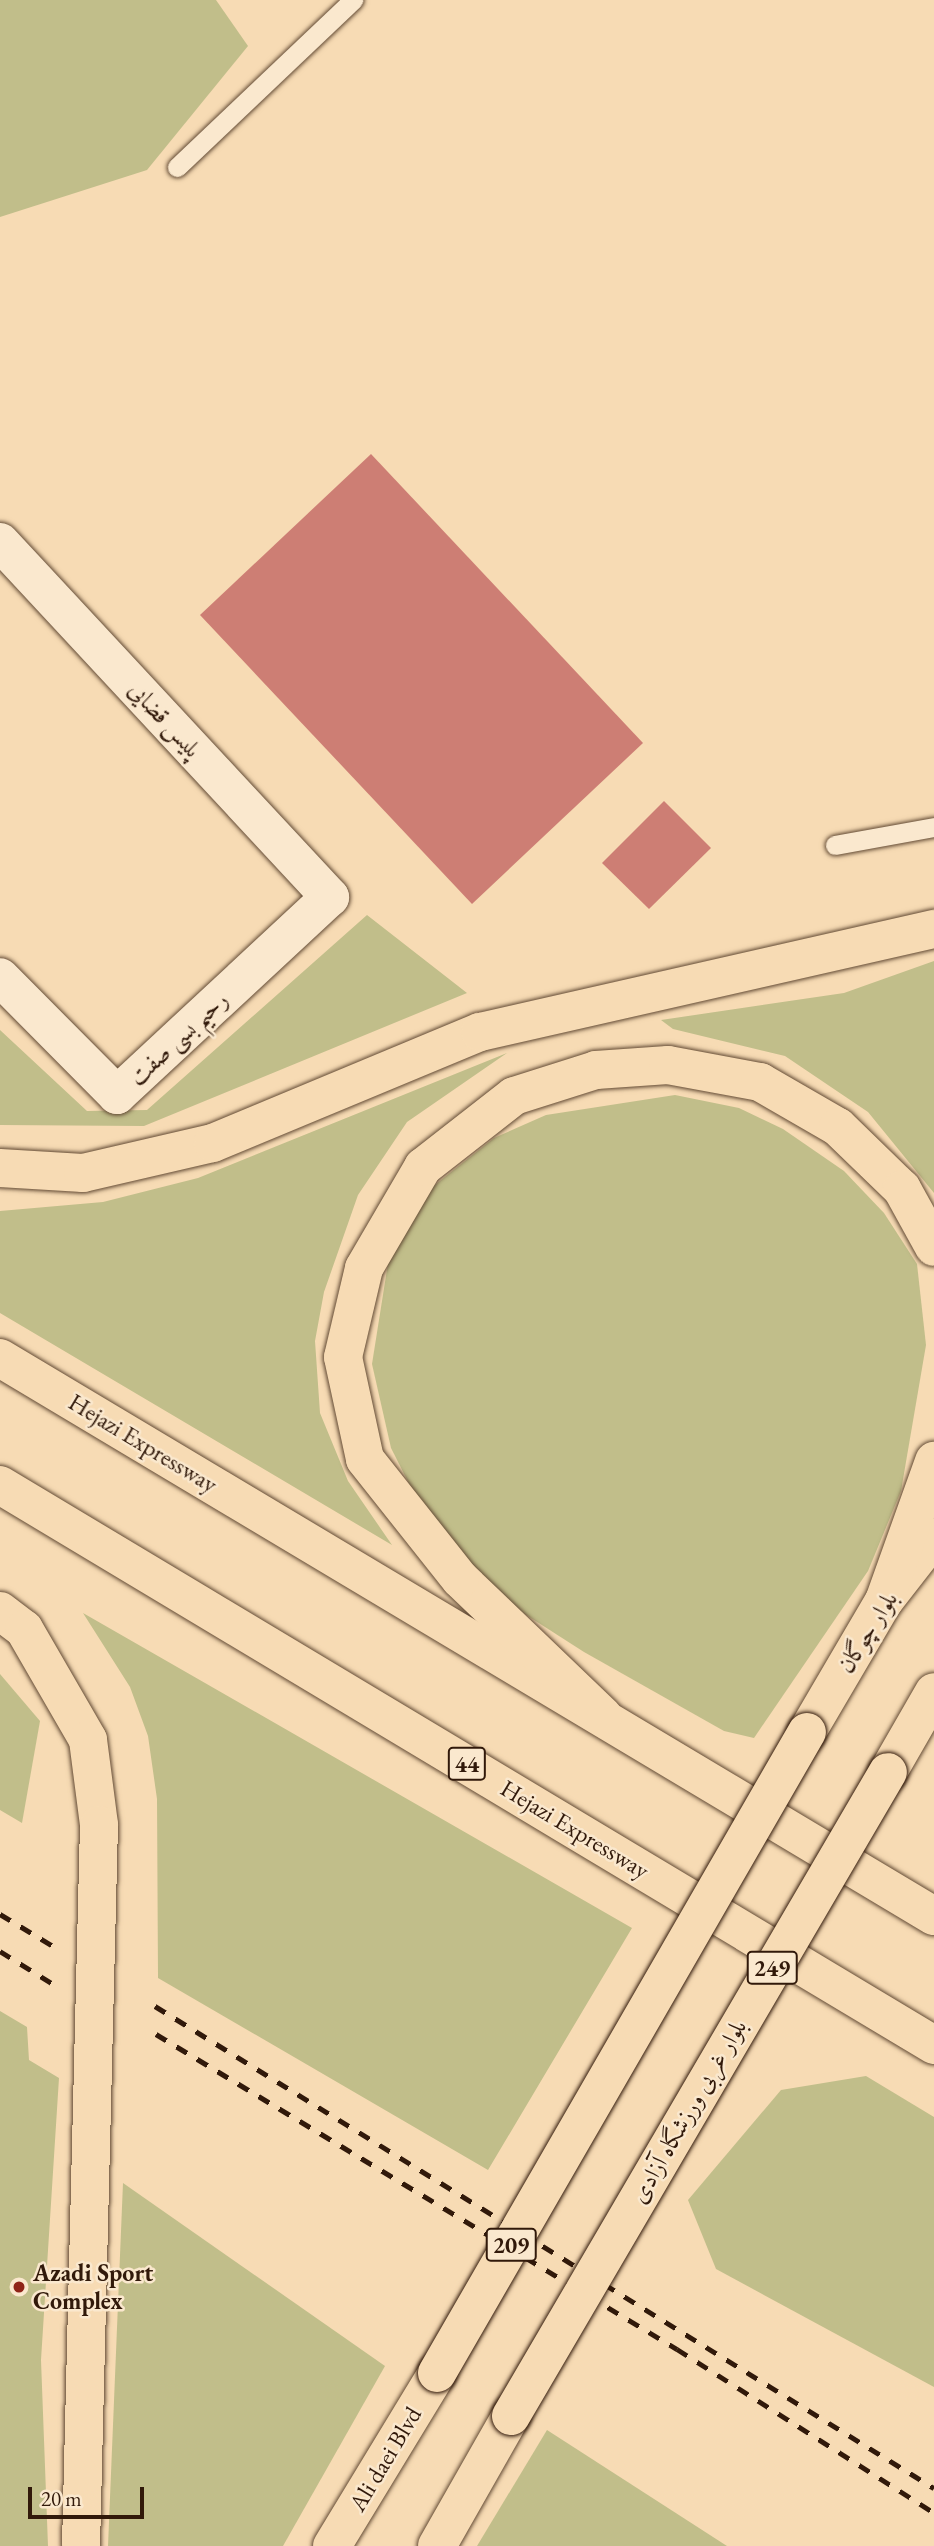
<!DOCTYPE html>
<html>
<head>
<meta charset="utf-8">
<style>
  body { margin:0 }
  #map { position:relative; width:934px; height:2546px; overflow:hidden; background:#f7dbb4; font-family:"EB Garamond",Amiri,serif }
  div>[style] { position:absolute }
  .green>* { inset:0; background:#c1be8a }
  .building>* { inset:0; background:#cd7e74 }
  .roads { filter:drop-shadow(0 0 2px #624a34) drop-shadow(0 0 2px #624a34) }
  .service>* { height:19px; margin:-9.5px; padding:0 9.5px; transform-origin:9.5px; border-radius:9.5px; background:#fae8ce }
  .minor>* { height:38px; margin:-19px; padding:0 19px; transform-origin:19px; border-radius:19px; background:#fae8ce }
  .primary>* { height:38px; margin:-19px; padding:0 19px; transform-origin:19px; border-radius:19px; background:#f7dbb4 }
  .trunk>* { height:38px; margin:-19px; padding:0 19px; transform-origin:19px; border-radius:19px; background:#f7dbb4 }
  .rail>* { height:5px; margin-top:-2.5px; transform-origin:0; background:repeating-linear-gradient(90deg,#31190a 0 12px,transparent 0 24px) }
  .bridges { filter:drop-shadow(0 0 2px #31190a) drop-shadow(0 0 2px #31190a) }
  .primary-bridge>* { height:38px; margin:-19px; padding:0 19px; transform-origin:19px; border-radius:19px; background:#f7dbb4 }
  .dots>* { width:19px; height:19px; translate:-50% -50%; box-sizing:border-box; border:4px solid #fae8ce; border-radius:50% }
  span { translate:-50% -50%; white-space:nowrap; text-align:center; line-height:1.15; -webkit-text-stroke:5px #fae8ce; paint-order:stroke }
  .shield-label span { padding:2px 5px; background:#fae8ce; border:2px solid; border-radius:5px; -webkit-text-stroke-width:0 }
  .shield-label { font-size:23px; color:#31190a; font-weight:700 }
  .street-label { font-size:24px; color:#31190a }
  .poi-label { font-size:24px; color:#31190a; font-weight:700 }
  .left { translate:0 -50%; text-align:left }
  .scale { position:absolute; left:28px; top:2487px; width:116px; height:32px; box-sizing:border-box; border:4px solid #31190a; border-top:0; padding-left:9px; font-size:21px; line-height:24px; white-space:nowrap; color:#31190a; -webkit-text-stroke:5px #fae8ce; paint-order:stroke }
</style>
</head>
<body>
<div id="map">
  <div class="green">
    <div style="clip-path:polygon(0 0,216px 0,248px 46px,147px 170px,0 217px)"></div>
    <div style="clip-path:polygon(367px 915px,467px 993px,144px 1126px,0 1125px,0 1030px,87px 1111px,147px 1110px)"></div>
    <div style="clip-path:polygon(934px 961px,934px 1193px,868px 1112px,785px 1056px,673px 1029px,661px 1020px,844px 993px)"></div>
    <div style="clip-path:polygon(507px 1053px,407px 1122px,358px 1195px,324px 1292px,315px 1341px,320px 1413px,348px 1481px,392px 1545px,0 1313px,0 1211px,103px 1202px,198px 1178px)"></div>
    <div style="clip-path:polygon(675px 1095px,739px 1108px,783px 1129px,844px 1171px,884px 1213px,917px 1264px,926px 1345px,901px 1491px,868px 1571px,754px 1738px,724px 1731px,584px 1652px,520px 1611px,435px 1535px,391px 1448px,372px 1364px,389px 1257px,426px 1192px,494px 1138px,546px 1115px)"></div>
    <div style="clip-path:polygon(83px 1613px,632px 1928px,488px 2170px,158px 1978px,157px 1799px,148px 1736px,130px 1687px)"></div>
    <div style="clip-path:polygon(0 1674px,40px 1721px,22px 1823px,0 1810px)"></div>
    <div style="clip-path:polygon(0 2011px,27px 2027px,29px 2060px,59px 2078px,41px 2360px,48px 2546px,0 2546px)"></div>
    <div style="clip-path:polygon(866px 2076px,934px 2117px,934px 2387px,716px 2269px,688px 2200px,781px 2090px)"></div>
    <div style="clip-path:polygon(123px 2183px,385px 2366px,283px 2546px,108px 2546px)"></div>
    <div style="clip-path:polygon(547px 2430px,727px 2546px,477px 2546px)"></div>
  </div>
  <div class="building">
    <div style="clip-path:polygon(371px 454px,643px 743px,472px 904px,200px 615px)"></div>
    <div style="clip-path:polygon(664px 801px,711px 848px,649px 909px,602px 863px)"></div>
  </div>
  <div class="roads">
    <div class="service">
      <div style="left:177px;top:167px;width:243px;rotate:-43.5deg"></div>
      <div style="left:835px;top:845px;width:101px;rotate:-10.3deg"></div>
    </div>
    <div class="minor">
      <div style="left:0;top:542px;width:485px;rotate:47.1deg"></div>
      <div style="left:330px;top:897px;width:291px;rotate:137.1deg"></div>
      <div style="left:117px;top:1095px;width:166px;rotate:-134.8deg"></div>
    </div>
    <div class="primary">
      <div style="left:807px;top:1732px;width:152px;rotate:-59.6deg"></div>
      <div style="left:884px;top:1601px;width:81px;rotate:-52deg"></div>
      <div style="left:888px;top:1772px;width:92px;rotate:-60.1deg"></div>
      <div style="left:332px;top:2546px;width:202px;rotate:-58.7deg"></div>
      <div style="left:437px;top:2546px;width:150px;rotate:-60.4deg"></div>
    </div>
    <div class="trunk">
      <div style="left:0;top:1168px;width:83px;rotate:3.4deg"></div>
      <div style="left:83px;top:1173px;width:133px;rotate:-13deg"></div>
      <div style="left:213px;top:1143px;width:289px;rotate:-22.6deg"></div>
      <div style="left:480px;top:1032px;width:466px;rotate:-12.8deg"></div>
      <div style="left:0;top:1358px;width:1088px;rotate:30.86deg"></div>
      <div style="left:0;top:1485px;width:1089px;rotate:30.95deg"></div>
      <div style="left:884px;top:1601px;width:149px;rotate:-70.3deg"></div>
      <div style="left:0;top:1611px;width:30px;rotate:37deg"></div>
      <div style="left:24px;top:1629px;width:128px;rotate:60deg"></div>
      <div style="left:88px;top:1740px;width:86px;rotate:82.6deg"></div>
      <div style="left:99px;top:1825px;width:721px;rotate:91.43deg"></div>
      <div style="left:603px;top:1716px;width:198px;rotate:-136.2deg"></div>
      <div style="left:460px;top:1579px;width:153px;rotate:-128.4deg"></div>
      <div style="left:365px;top:1459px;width:104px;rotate:-102.2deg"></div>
      <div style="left:343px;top:1357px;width:91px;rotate:-76.7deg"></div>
      <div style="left:364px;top:1268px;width:117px;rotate:-59.7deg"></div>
      <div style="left:423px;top:1167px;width:115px;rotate:-38deg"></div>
      <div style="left:514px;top:1096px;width:86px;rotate:-17.6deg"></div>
      <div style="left:596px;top:1070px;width:72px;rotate:-4deg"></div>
      <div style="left:668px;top:1065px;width:94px;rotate:10.5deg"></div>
      <div style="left:760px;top:1082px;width:90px;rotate:30deg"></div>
      <div style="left:838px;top:1127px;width:89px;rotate:44.1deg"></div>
      <div style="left:902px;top:1189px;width:66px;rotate:61.1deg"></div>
    </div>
  </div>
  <div class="rail">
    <div style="left:0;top:1914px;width:68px;rotate:31.1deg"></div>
    <div style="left:0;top:1951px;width:68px;rotate:31.8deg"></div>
    <div style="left:155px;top:2006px;width:916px;rotate:31.75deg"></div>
    <div style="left:156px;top:2034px;width:609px;rotate:31.16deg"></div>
    <div style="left:677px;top:2349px;width:305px;rotate:32.5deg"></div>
  </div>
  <div class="bridges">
    <div class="primary-bridge">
      <div style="left:437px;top:2373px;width:740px;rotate:-60.01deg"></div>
      <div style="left:511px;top:2416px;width:746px;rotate:-59.66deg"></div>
    </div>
  </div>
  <div class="dots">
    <div style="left:19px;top:2287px;background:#8f2418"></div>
  </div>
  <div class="shield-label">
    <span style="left:467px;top:1764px">44</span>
    <span style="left:772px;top:1968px">249</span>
    <span style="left:511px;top:2245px">209</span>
  </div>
  <div class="street-label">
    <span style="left:165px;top:719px;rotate:47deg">پلیس قضایی</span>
    <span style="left:178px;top:1038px;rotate:-43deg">رحیم بسی صفت</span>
    <span style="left:143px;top:1443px;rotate:31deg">Hejazi Expressway</span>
    <span style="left:867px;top:1632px;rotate:-58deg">بلوار چوگان</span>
    <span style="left:575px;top:1829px;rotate:31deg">Hejazi Expressway</span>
    <span style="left:688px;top:2111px;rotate:-60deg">بلوار غربی ورزشگاه آزادی</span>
    <span style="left:385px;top:2459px;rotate:-59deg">Ali daei Blvd</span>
  </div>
  <div class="poi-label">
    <span class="left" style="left:33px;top:2287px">Azadi Sport<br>Complex</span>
  </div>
  <div class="scale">20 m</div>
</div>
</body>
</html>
